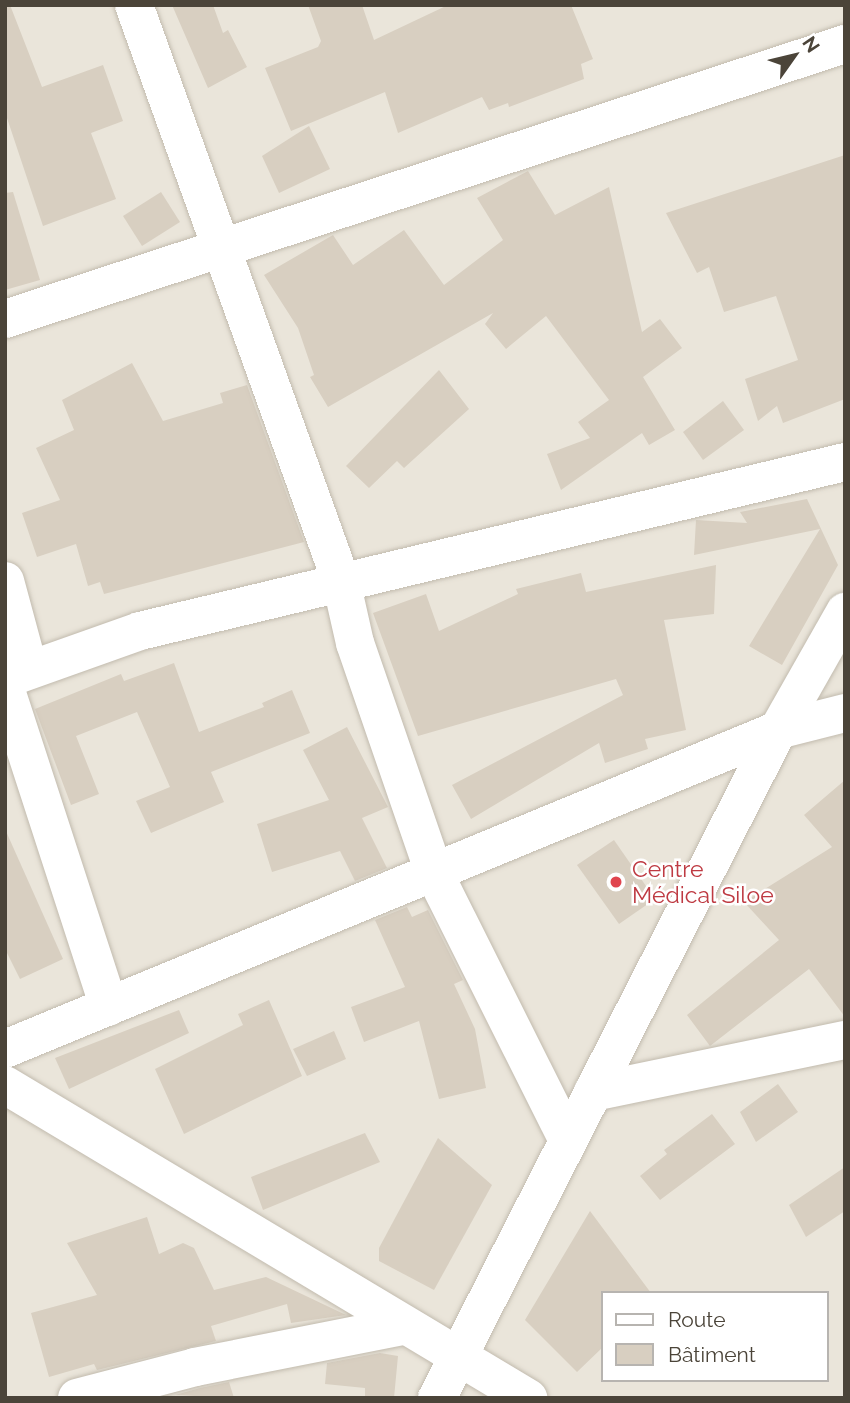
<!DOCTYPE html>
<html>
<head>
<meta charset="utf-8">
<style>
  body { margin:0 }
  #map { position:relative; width:850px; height:1403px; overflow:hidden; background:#f6f3ec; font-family:Raleway,sans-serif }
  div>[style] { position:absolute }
  .residential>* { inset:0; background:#eae5da }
  .building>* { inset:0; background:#d8cfc1 }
  .roads { filter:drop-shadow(0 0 2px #c2bbae) drop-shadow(0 0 2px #c2bbae) }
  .minor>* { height:38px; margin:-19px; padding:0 19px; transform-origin:19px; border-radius:19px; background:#fff }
  .dots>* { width:19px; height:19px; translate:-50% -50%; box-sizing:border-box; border:4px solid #fff; border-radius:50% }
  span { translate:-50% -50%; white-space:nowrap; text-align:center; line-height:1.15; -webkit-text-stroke:5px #fff; paint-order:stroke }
  .health-label { font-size:23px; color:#be3a42 }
  .left { translate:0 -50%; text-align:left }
  .frame { position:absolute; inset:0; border:7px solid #4b4439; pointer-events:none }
  .legend { position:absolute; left:601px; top:1291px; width:228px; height:91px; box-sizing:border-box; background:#fff; border:2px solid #b7b4b0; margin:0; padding:9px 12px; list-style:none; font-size:21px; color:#4b4439 }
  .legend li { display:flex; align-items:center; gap:14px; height:35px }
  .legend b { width:35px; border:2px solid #b7b4b0 }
  .north { position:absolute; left:759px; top:21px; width:70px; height:70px; -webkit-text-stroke:5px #fff; paint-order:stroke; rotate:56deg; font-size:19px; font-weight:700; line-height:28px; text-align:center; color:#4b4439 }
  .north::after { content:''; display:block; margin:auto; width:24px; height:32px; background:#4b4439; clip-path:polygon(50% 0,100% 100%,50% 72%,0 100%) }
</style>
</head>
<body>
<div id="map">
  <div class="residential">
    <div style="clip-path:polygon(evenodd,5px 5px,845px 5px,845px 1398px,5px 1398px,5px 5px,603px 1293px,827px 1293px,827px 1380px,603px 1380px,603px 1293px)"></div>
  </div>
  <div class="building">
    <div style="clip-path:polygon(5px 5px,10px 5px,42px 87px,103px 65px,123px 121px,91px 133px,116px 199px,43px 226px,5px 112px)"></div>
    <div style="clip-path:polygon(172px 5px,213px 5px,223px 33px,228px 30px,247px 67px,208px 88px)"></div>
    <div style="clip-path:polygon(308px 5px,362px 5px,374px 40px,448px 5px,571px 5px,593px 59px,581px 64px,584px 79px,509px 107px,508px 103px,489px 110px,482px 97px,398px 133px,385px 92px,291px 131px,265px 68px,318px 47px,321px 41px)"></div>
    <div style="clip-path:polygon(309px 126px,330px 169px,279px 193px,262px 156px)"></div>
    <div style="clip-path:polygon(845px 155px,845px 399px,783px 423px,777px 406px,758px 421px,745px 379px,798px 360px,776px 296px,724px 312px,709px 267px,697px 273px,666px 213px)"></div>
    <div style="clip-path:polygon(528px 171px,555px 215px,609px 187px,642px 332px,660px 319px,682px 348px,643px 377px,675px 430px,649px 445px,642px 433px,561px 490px,547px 454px,590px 438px,578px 422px,609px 400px,546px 316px,506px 349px,485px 324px,493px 313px,328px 407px,310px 377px,314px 375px,298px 328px,264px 275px,333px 235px,353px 265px,404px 230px,444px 285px,503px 240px,477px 198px)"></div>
    <div style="clip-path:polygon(13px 192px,40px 280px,5px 290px,5px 193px)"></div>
    <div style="clip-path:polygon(161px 192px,180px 222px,142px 246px,123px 216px)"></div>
    <div style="clip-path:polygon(132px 363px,163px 421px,223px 403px,220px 393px,247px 385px,304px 542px,104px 594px,100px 582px,88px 586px,76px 544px,37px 557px,22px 513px,60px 500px,36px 448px,74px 430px,62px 400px)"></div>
    <div style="clip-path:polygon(439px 370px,469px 409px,404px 468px,397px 461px,369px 488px,346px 466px)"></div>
    <div style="clip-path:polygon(723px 401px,744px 430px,703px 460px,683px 432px)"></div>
    <div style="clip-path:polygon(807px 499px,838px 565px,782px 665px,749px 646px,820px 529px,694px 555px,696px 520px,747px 523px,740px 512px)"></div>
    <div style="clip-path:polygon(716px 565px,714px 614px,664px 620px,686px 730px,645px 739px,648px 749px,605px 763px,599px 743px,471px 819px,452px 785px,623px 695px,616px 679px,418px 736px,373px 613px,426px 594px,439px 631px,518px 594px,516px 589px,581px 573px,586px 592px)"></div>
    <div style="clip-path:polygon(174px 663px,199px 732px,264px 707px,262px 703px,292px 690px,310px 733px,211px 772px,224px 802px,151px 833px,136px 801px,170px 787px,137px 712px,76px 736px,99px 794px,71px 805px,35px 709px,121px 674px,124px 681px)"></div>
    <div style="clip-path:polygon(347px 727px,388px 807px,362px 818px,387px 868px,355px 881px,340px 851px,272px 872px,257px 824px,329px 800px,303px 750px)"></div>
    <div style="clip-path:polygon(845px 780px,845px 1017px,809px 969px,710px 1046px,687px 1015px,779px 940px,744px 902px,832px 847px,804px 815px)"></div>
    <div style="clip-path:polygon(5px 829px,63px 959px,20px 979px,5px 949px)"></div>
    <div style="clip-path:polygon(614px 840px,655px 899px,619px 924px,577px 865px)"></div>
    <div style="clip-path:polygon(407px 907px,412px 917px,428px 910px,463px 980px,454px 984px,475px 1029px,486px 1088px,439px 1099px,419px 1021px,364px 1042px,351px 1007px,405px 987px,375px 920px)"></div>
    <div style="clip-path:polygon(269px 1000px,302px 1076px,184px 1134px,155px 1069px,243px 1025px,238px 1014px)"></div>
    <div style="clip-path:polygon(179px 1010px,189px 1033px,69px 1089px,55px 1058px)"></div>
    <div style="clip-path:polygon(334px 1031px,346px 1059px,307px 1076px,293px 1049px)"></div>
    <div style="clip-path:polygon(778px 1084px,798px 1112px,756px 1142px,740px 1112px)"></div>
    <div style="clip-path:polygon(712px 1114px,735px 1144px,660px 1200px,640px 1176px,667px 1154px,664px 1150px)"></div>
    <div style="clip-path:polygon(365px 1133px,380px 1162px,263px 1210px,251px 1177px)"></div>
    <div style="clip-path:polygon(438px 1138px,492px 1185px,434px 1290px,379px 1261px,379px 1248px)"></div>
    <div style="clip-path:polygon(845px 1167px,845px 1211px,806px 1237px,789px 1205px)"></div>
    <div style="clip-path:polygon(590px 1211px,651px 1293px,603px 1293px,603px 1347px,577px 1372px,525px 1320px)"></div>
    <div style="clip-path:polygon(147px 1217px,159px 1254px,183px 1243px,194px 1248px,214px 1290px,266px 1277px,346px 1315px,291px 1323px,287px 1304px,211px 1326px,216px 1341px,97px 1370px,94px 1364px,49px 1377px,31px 1313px,97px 1295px,67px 1243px)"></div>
    <div style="clip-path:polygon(380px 1353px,398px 1356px,394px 1398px,365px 1398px,365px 1388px,325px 1384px,327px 1363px)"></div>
    <div style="clip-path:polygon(229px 1382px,234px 1398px,175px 1395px,200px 1388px)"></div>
  </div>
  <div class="roads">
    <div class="minor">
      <div style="left:134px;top:5px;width:612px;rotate:70.23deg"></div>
      <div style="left:341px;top:581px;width:64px;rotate:77.3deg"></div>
      <div style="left:355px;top:643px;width:245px;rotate:71deg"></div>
      <div style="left:435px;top:875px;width:297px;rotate:63.4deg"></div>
      <div style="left:5px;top:319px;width:884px;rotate:-18.13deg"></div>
      <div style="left:5px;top:581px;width:92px;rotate:74.9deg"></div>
      <div style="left:5px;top:679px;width:143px;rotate:-19.6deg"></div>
      <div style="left:140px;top:631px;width:725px;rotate:-13.48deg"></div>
      <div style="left:5px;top:687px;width:336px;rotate:72deg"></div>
      <div style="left:5px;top:1049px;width:836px;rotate:-22.42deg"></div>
      <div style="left:778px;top:730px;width:69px;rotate:-14.2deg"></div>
      <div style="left:5px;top:1085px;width:610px;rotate:30.9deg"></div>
      <div style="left:593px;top:1092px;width:257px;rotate:-11.7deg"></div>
      <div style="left:77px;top:1398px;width:122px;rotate:-14.7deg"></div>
      <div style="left:195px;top:1367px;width:211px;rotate:-11.2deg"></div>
      <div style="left:437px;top:1398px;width:750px;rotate:-62.96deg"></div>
      <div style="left:778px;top:730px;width:136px;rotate:-60.4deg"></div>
    </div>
  </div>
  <div class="dots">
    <div style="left:616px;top:882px;background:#e0444e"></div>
  </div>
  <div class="health-label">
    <span class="left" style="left:632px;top:882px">Centre<br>Médical Siloe</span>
  </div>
  <div class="frame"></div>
  <ul class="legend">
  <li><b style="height:9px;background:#fff"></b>Route</li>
  <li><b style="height:19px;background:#d8cfc1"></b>Bâtiment</li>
  </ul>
  <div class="north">N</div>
</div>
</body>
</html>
